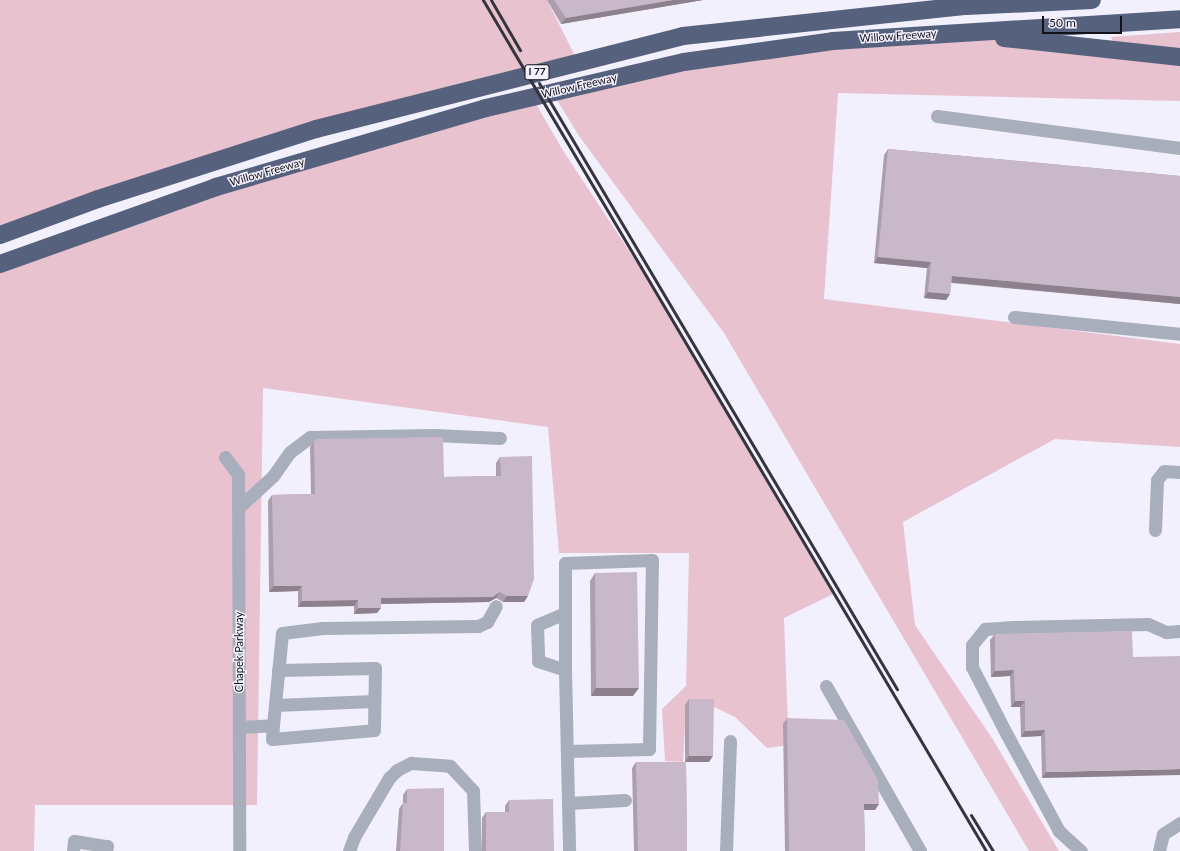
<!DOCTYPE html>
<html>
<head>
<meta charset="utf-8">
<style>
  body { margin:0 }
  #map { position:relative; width:1180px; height:851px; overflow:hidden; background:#f3f0fd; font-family:Lato,sans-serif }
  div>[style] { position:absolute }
  .green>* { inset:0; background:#e8c2cf }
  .minor>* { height:13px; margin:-6.5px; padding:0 6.5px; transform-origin:6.5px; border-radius:6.5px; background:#a8aebc }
  .highway>* { height:18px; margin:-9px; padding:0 9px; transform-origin:9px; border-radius:9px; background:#56617d }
  .rail>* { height:3px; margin:-1.5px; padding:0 1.5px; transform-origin:1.5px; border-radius:1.5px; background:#36343d }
  .wall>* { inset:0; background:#ad9ead }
  .shaded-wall>* { inset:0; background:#8d818d }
  .building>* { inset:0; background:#c9b8c9 }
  span { translate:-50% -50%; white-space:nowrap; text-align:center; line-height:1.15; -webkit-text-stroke:3px #f3f0fd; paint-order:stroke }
  .shield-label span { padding:1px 3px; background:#f3f0fd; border:1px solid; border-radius:3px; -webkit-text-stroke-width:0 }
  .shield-label { font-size:10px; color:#131119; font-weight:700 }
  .street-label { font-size:11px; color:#131119 }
  .scale { position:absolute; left:1042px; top:16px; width:80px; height:18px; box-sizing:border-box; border:2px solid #131119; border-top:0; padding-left:5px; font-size:12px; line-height:14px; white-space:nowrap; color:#131119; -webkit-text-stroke:3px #f3f0fd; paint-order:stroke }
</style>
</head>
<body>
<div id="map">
  <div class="green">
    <div style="clip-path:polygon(0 0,547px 0,578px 62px,488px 84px,0 235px)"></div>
    <div style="clip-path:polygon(951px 32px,1180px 57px,1180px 101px,838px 93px,824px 299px,1180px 344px,1180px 447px,1055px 439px,903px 522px,915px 625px,992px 738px,1059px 851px,1029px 851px,724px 333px,579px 136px,552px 92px,684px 62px)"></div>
    <div style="clip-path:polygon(1180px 32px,1180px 51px,1113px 41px,1111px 37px)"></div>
    <div style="clip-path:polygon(533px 99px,564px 152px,647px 278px,833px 594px,784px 618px,788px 724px,783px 746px,767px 748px,735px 717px,714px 707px,691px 706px,685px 727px,683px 762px,665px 761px,662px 709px,686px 686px,689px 553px,559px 553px,548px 427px,263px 388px,257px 805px,35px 805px,34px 851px,0 851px,0 264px,216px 187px)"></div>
  </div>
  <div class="minor">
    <div style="left:937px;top:116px;width:245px;rotate:7.5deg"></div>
    <div style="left:1014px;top:317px;width:167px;rotate:5.8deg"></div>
    <div style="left:225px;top:457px;width:21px;rotate:53deg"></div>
    <div style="left:238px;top:474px;width:377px;rotate:89.8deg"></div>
    <div style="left:238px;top:508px;width:47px;rotate:-42.4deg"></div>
    <div style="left:273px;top:476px;width:29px;rotate:-55deg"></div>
    <div style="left:290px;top:452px;width:25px;rotate:-37deg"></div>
    <div style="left:310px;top:437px;width:124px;rotate:-0.9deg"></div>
    <div style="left:434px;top:435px;width:66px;rotate:2.6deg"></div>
    <div style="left:1155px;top:530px;width:50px;rotate:-87.7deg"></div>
    <div style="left:1157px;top:480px;width:11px;rotate:-52deg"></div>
    <div style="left:1164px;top:471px;width:16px;rotate:4deg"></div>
    <div style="left:565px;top:613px;width:57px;rotate:90deg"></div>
    <div style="left:826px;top:686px;width:190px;rotate:60.3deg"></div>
    <div style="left:275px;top:705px;width:99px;rotate:-2.3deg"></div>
    <div style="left:273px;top:725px;width:14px;rotate:94deg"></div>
    <div style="left:272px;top:739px;width:102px;rotate:-5deg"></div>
    <div style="left:374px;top:730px;width:62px;rotate:-89.1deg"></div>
    <div style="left:375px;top:668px;width:97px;rotate:178.8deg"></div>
    <div style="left:239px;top:727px;width:34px;rotate:-3deg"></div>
    <div style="left:273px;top:725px;width:92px;rotate:-84.4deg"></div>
    <div style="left:282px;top:633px;width:41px;rotate:-7deg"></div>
    <div style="left:323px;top:628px;width:155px;rotate:-0.7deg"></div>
    <div style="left:478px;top:626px;width:10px;rotate:-24deg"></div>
    <div style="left:487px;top:622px;width:18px;rotate:-61deg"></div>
    <div style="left:568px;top:751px;width:81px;rotate:-1.4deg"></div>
    <div style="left:649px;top:749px;width:189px;rotate:-89.1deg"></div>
    <div style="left:652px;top:560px;width:87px;rotate:178deg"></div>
    <div style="left:565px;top:563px;width:50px;rotate:90deg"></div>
    <div style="left:565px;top:613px;width:30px;rotate:157deg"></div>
    <div style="left:537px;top:625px;width:36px;rotate:88deg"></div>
    <div style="left:538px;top:661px;width:28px;rotate:18deg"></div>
    <div style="left:565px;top:670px;width:181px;rotate:88.7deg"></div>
    <div style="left:568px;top:803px;width:57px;rotate:-3deg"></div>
    <div style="left:73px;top:851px;width:10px;rotate:-84deg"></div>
    <div style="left:74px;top:841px;width:33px;rotate:9deg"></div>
    <div style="left:107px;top:846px;width:5px;rotate:101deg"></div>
    <div style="left:349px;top:851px;width:15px;rotate:-70deg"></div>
    <div style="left:354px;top:837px;width:69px;rotate:-59.3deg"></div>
    <div style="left:389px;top:778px;width:11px;rotate:-45deg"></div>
    <div style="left:397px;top:770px;width:16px;rotate:-27deg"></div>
    <div style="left:411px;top:763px;width:39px;rotate:4deg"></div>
    <div style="left:450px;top:766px;width:34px;rotate:47deg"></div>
    <div style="left:473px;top:791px;width:60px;rotate:88.1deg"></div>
    <div style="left:726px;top:851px;width:110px;rotate:-87.9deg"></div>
    <div style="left:1081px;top:851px;width:30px;rotate:-138deg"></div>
    <div style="left:1059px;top:831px;width:109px;rotate:-118.4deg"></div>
    <div style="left:1007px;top:735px;width:76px;rotate:-117.2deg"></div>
    <div style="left:972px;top:667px;width:22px;rotate:-90deg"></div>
    <div style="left:972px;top:645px;width:21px;rotate:-51deg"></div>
    <div style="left:985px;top:629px;width:28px;rotate:-4deg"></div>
    <div style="left:1013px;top:627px;width:135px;rotate:-1.3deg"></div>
    <div style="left:1148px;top:624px;width:20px;rotate:24deg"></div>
    <div style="left:1166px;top:632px;width:14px;rotate:-4deg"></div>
    <div style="left:1159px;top:851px;width:17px;rotate:-77deg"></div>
    <div style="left:1163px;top:834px;width:20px;rotate:-33deg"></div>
  </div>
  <div class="highway">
    <div style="left:1004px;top:38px;width:177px;rotate:6.2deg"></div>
    <div style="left:0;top:235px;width:104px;rotate:-20.2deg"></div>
    <div style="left:98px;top:199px;width:229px;rotate:-17.8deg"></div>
    <div style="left:316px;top:129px;width:379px;rotate:-14.2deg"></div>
    <div style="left:683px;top:36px;width:285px;rotate:-6.1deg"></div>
    <div style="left:966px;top:6px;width:126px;rotate:-2.7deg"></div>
    <div style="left:0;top:264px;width:229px;rotate:-19.6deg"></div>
    <div style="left:216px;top:187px;width:281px;rotate:-16.3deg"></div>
    <div style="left:486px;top:108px;width:203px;rotate:-13.1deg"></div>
    <div style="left:684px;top:62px;width:150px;rotate:-8deg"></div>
    <div style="left:833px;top:41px;width:348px;rotate:-3.6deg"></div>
  </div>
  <div class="rail">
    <div style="left:483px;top:0;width:989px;rotate:59.41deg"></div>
    <div style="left:491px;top:0;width:58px;rotate:59.9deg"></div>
    <div style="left:539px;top:83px;width:704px;rotate:59.43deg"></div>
    <div style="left:971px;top:815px;width:42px;rotate:58.6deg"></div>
  </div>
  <div class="wall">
    <div style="clip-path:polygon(547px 0,703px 0,561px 24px)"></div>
    <div style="clip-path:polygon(888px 149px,1180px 176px,1180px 304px,951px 283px,950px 294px,946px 300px,924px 298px,927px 268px,874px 263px,884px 155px)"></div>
    <div style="clip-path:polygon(314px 441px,444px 477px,496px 476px,496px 463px,500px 457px,524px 602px,503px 602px,496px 598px,489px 602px,381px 604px,377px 613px,354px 614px,354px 606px,298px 607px,298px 591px,269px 592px,268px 501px,272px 495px,311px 494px,310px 447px)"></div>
    <div style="clip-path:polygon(595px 573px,633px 696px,591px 696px,590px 581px)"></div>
    <div style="clip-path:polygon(995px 634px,1133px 657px,1042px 778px,1041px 736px,1021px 737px,1020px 707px,1011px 707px,1010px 676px,991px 677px,990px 640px)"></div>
    <div style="clip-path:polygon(689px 699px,709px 762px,686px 762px,687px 851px,634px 851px,632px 768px,636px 762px,685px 762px,685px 705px)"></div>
    <div style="clip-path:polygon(787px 718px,875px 810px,864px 810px,865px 851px,785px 851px,783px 724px)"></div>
    <div style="clip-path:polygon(407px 789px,444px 851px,396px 851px,399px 809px,403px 803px,403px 795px)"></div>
    <div style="clip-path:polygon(509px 800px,554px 851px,482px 851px,482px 818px,486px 812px,505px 812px,505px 806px)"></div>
  </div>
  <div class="shaded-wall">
    <div style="clip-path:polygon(673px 0,703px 0,561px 24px,566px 18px)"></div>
    <div style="clip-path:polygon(878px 257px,931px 262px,927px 268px,874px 263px)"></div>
    <div style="clip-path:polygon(952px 276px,1180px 297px,1180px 304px,948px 282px)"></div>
    <div style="clip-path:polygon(928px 292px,950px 294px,946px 300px,924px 298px)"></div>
    <div style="clip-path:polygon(274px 586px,302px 586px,298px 591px,269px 592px)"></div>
    <div style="clip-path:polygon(500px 592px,496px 598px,489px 602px,377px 604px,381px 598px)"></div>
    <div style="clip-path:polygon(507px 596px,528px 596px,524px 602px,503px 602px)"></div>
    <div style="clip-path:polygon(358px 600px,354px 606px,298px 607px,302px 601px)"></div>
    <div style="clip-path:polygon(358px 608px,381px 608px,377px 613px,354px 614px)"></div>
    <div style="clip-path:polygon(1014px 670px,1010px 676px,991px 677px,995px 671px)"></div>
    <div style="clip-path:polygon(596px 688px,639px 688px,633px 696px,591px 696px)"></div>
    <div style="clip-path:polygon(1015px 701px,1025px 701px,1020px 707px,1011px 707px)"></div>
    <div style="clip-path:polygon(1045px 730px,1041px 736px,1021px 737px,1025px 731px)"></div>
    <div style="clip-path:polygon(689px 756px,713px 756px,709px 762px,685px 762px)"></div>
    <div style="clip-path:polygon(1180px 769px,1180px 775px,1042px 778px,1046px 772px)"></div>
    <div style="clip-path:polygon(864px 804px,879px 804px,875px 810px,860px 810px)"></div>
  </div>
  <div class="building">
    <div style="clip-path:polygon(554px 0,673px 0,566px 18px)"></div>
    <div style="clip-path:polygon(888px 149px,1180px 176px,1180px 297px,952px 276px,950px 294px,928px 292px,931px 262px,878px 257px)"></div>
    <div style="clip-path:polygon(443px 437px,444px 477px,501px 476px,500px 457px,532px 456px,534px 579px,528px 596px,507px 596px,500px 592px,493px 597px,381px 598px,381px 608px,358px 608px,358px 600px,302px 601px,302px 586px,274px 586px,272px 495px,315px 494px,314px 441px,317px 439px)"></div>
    <div style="clip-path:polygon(637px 572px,639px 688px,596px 688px,595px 573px)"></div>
    <div style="clip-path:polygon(1132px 631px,1133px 657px,1180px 656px,1180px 769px,1046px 772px,1045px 730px,1025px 731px,1025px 701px,1015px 701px,1014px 670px,995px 671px,995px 634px)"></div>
    <div style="clip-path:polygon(689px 699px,714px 699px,713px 756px,689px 756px)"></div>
    <div style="clip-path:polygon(787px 718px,844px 720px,878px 780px,879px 804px,864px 804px,865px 851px,789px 851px)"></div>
    <div style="clip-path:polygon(636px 762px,686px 762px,687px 851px,638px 851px)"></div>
    <div style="clip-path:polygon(444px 788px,444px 851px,400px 851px,403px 803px,407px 803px,407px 789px)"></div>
    <div style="clip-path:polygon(553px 799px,554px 851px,486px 851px,486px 812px,509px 812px,509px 800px)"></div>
  </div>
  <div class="shield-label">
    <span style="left:537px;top:72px">I 77</span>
  </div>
  <div class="street-label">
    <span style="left:898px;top:36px;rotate:-4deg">Willow Freeway</span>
    <span style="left:579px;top:86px;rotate:-13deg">Willow Freeway</span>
    <span style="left:267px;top:172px;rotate:-16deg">Willow Freeway</span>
    <span style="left:239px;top:652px;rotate:-90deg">Chapek Parkway</span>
  </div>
  <div class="scale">50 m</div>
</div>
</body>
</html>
